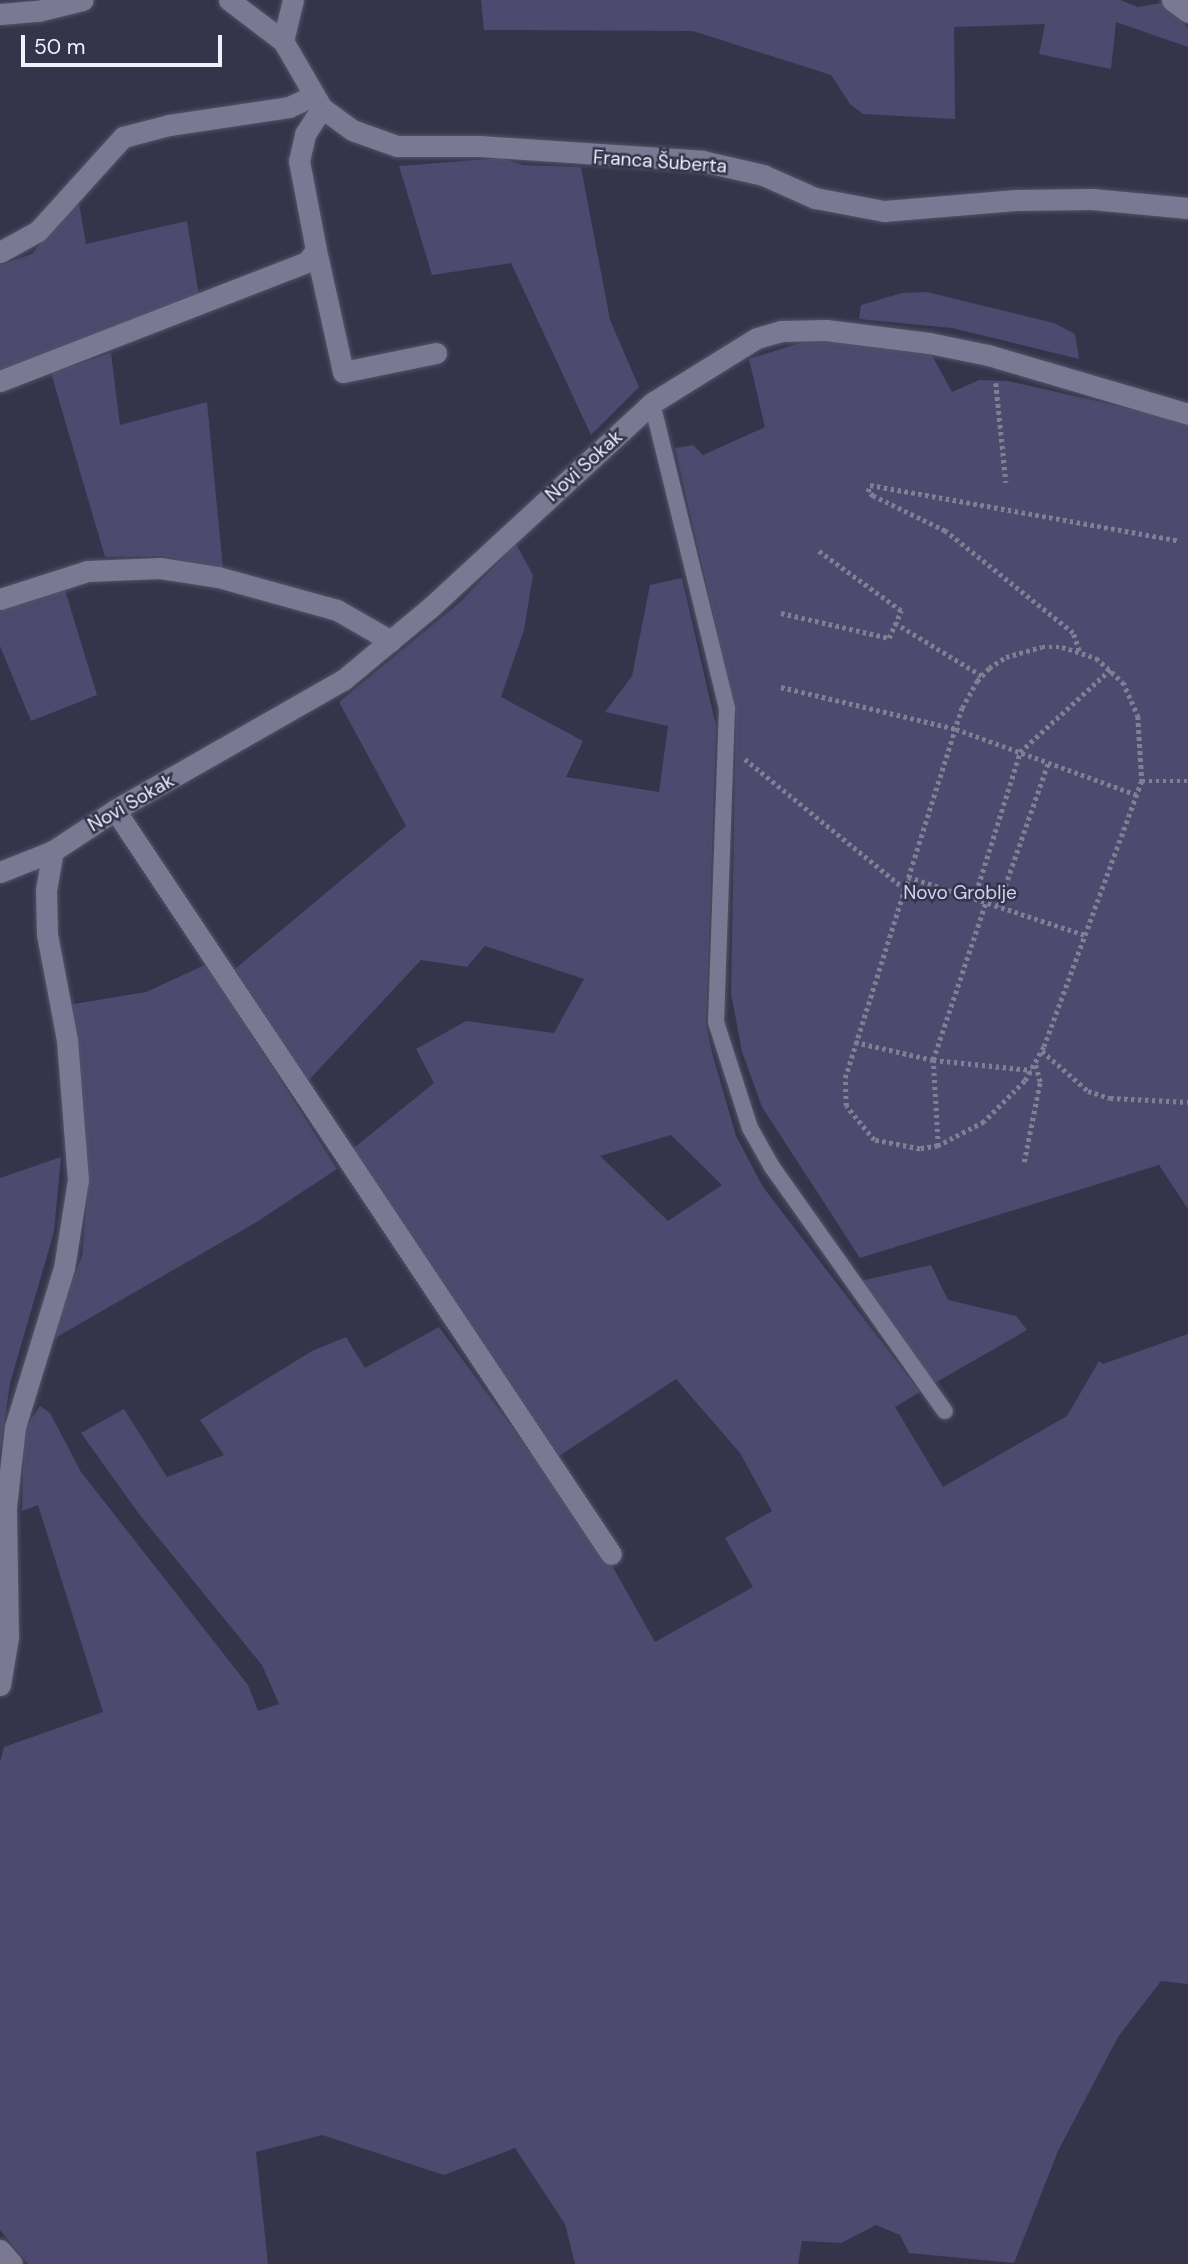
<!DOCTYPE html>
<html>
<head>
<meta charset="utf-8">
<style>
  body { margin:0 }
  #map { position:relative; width:1188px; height:2264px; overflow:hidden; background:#36344b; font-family:"DM Sans",sans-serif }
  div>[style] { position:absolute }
  .green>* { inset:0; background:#4d496f }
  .path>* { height:4.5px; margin-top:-2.25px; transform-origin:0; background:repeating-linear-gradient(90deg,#807f93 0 3.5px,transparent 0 7px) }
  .roads { filter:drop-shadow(0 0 2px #545266) drop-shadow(0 0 2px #545266) }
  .service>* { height:16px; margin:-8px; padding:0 8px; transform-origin:8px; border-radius:8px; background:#7a7893 }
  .minor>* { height:21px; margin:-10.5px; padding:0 10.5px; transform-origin:10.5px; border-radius:10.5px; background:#7a7893 }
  span { translate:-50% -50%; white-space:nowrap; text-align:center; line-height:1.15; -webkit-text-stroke:5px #36344b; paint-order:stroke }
  .street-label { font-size:19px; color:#f0f0ff }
  .park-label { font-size:19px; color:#d3d1f3 }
  .scale { position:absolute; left:21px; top:35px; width:201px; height:32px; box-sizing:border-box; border:4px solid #f0f0ff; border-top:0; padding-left:9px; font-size:21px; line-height:24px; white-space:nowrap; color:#f0f0ff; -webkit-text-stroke:5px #36344b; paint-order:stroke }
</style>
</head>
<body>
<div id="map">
  <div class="green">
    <div style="clip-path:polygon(481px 0,1120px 0,1138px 7px,1162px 3px,1188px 28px,1188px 47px,1116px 22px,1111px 69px,1039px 54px,1045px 24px,954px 27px,955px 119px,863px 114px,850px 104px,831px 75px,693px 31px,484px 30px)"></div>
    <div style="clip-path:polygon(501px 158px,522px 165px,581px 167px,610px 320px,639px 387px,591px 435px,511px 263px,432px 275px,399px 166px)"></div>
    <div style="clip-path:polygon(78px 198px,86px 244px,187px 221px,199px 296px,0 371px,0 265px,32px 254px)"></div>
    <div style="clip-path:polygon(927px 292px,1054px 323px,1075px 334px,1079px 359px,952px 328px,859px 319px,861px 305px,902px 293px)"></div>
    <div style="clip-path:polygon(840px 340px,929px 350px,952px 392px,979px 380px,1008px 381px,1188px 422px,1188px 1209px,1159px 1165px,860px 1258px,762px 1107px,742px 1052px,731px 993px,736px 713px,675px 448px,693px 445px,703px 455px,765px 427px,749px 359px,800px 343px)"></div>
    <div style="clip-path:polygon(111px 353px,120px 425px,207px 402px,223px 569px,162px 556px,105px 557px,51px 373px)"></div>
    <div style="clip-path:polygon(evenodd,516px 544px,533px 575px,524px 630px,501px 697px,583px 741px,566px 777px,659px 792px,668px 726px,605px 712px,632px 676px,650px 585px,682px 578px,716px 726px,706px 1025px,713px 1056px,736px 1136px,763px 1187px,920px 1392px,895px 1407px,943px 1487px,1067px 1416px,1099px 1361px,1103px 1364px,1188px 1334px,1188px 1984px,1161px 1981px,1118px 2037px,1058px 2151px,1014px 2263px,909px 2253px,900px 2235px,876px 2225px,841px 2243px,802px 2241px,798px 2264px,575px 2264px,565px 2224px,515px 2148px,444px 2175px,322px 2135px,256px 2152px,268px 2264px,28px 2264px,0 2230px,0 1762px,4px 1747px,103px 1712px,38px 1505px,22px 1511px,24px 1430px,40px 1406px,50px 1413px,81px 1472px,248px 1685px,258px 1711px,279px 1704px,262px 1665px,139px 1514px,81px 1433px,124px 1409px,167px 1477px,224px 1455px,200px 1420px,312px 1351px,346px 1337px,365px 1368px,439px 1327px,610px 1562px,655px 1642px,753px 1587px,725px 1538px,772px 1511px,740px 1453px,676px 1379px,559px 1456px,350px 1151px,434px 1083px,416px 1049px,466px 1021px,554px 1033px,584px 979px,485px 946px,467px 967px,421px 960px,307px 1082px,235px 969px,406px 826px,339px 702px,459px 603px,516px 544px,671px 1135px,722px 1185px,668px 1221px,600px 1156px,671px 1135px)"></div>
    <div style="clip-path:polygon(64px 587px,97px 695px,31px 721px,0 646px,0 611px)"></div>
    <div style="clip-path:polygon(207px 964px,337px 1169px,255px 1223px,48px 1342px,82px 1256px,88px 1186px,68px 1005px,146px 992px)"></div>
    <div style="clip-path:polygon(61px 1157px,54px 1232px,10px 1383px,0 1453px,0 1178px)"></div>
    <div style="clip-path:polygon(931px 1265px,948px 1300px,1016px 1316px,1027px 1330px,933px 1384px,860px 1281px)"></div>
  </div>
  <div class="path">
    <div style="left:996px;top:383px;width:100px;rotate:84.2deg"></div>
    <div style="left:781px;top:613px;width:111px;rotate:13deg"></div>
    <div style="left:889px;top:638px;width:30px;rotate:-66deg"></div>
    <div style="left:901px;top:611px;width:104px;rotate:-144deg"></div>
    <div style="left:895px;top:623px;width:102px;rotate:31.3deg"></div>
    <div style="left:1042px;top:647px;width:20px"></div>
    <div style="left:1062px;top:647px;width:36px;rotate:18deg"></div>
    <div style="left:1096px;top:658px;width:36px;rotate:42deg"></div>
    <div style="left:1123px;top:682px;width:37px;rotate:66deg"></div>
    <div style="left:1138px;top:716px;width:65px;rotate:86.5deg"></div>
    <div style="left:1142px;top:781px;width:283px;rotate:110.2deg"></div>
    <div style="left:1044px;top:1047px;width:39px;rotate:119deg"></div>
    <div style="left:1025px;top:1081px;width:58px;rotate:135deg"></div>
    <div style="left:984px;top:1122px;width:52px;rotate:152.4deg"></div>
    <div style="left:938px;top:1146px;width:18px;rotate:171deg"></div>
    <div style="left:920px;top:1149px;width:47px;rotate:-168.9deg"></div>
    <div style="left:874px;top:1140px;width:44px;rotate:-129.5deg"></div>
    <div style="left:846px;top:1106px;width:28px;rotate:-92deg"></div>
    <div style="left:845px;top:1078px;width:388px;rotate:-72.5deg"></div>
    <div style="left:962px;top:708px;width:31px;rotate:-61deg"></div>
    <div style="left:977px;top:681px;width:18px;rotate:-47deg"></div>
    <div style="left:989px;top:668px;width:20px;rotate:-33deg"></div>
    <div style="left:1006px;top:657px;width:37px;rotate:-16deg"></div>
    <div style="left:1079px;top:651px;width:19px;rotate:-108deg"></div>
    <div style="left:1073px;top:633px;width:164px;rotate:-141.4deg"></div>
    <div style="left:945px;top:531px;width:80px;rotate:-154.1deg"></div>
    <div style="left:873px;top:496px;width:6px;rotate:-141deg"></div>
    <div style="left:868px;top:492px;width:7px;rotate:-74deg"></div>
    <div style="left:870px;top:485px;width:312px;rotate:10.2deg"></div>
    <div style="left:781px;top:687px;width:180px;rotate:13.5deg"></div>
    <div style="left:956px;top:729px;width:193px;rotate:20deg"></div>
    <div style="left:745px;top:759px;width:205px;rotate:39.1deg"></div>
    <div style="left:1142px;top:781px;width:46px"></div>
    <div style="left:908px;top:877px;width:186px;rotate:18.1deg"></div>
    <div style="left:974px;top:899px;width:154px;rotate:-72.6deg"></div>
    <div style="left:1020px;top:752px;width:125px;rotate:-42.4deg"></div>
    <div style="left:998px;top:906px;width:151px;rotate:-70.7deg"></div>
    <div style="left:855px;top:1042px;width:80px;rotate:13deg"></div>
    <div style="left:933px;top:1060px;width:99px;rotate:5.8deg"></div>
    <div style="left:1042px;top:1051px;width:61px;rotate:41deg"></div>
    <div style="left:1088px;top:1091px;width:23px;rotate:18deg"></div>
    <div style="left:1110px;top:1098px;width:78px;rotate:2.9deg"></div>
    <div style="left:938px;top:1146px;width:86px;rotate:-93.3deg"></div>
    <div style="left:933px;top:1060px;width:167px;rotate:-71.5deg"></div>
    <div style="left:1024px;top:1162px;width:82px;rotate:-78.7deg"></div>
    <div style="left:1040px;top:1082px;width:20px;rotate:-105deg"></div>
  </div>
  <div class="roads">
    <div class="service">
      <div style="left:652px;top:403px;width:314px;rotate:76.2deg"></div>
      <div style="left:727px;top:708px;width:314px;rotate:92deg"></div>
      <div style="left:716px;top:1022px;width:111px;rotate:72.2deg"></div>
      <div style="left:750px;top:1128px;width:45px;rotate:60.6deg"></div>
      <div style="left:772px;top:1167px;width:299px;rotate:54.7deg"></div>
    </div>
    <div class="minor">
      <div style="left:229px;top:0;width:68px;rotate:37.2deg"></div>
      <div style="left:283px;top:41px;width:78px;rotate:59.8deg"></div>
      <div style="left:322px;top:108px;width:37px;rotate:36deg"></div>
      <div style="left:352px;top:130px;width:48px;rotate:19.6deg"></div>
      <div style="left:397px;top:146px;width:82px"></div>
      <div style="left:479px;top:146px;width:224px;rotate:3.8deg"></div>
      <div style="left:702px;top:161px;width:63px;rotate:12.9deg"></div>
      <div style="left:763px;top:175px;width:57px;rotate:23.9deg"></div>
      <div style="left:815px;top:198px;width:70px;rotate:10.7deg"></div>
      <div style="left:884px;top:211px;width:132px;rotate:-4.8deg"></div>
      <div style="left:1016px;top:200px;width:76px;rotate:-0.8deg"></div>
      <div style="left:1092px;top:199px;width:96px;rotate:5.4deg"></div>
      <div style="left:1172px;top:0;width:20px;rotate:37deg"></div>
      <div style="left:0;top:14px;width:38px;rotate:-5deg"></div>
      <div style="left:38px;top:11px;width:46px;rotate:-13.7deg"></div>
      <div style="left:283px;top:41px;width:42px;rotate:-76.3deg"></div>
      <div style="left:316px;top:250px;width:125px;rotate:77.5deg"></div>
      <div style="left:343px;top:372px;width:95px;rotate:-11.5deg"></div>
      <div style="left:0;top:252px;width:43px;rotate:-28.9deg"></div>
      <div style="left:38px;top:231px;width:127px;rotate:-47.9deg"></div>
      <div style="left:123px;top:137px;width:48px;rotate:-14.6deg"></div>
      <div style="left:169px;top:125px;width:121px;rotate:-8.5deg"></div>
      <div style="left:289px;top:107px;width:26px;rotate:-25deg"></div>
      <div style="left:0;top:381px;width:329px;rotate:-21.2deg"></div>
      <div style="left:307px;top:262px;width:15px;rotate:-53deg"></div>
      <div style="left:316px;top:250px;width:91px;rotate:-100.8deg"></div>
      <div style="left:299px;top:161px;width:28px;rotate:-77deg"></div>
      <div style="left:305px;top:134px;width:31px;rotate:-57deg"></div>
      <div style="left:0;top:599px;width:91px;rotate:-17.8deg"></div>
      <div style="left:87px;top:571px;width:73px;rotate:-2.4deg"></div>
      <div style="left:160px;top:568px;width:59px;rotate:8.8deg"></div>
      <div style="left:218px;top:577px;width:123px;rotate:15.5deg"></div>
      <div style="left:337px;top:610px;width:62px;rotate:29.9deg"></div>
      <div style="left:115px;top:810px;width:894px;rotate:56.31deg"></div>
      <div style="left:0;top:872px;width:57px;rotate:-21.6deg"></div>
      <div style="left:53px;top:851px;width:74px;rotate:-33.5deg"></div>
      <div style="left:115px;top:810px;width:262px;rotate:-29.7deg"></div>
      <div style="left:343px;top:680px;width:114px;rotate:-39.7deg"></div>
      <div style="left:431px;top:607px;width:301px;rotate:-42.7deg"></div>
      <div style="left:652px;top:403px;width:123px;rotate:-31.8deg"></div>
      <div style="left:757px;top:338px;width:25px;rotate:-16deg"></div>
      <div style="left:781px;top:331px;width:45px;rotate:-1.3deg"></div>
      <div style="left:826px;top:330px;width:104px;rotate:7.2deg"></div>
      <div style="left:929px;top:343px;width:60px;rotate:11.5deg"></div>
      <div style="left:988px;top:355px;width:209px;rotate:16.4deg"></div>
      <div style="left:0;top:1685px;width:49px;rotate:-80.5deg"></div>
      <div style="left:8px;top:1637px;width:130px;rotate:-90.9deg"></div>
      <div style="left:6px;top:1507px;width:81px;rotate:-83.6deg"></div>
      <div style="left:15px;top:1427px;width:166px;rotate:-72.9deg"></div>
      <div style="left:64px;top:1268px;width:89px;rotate:-81deg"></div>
      <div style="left:78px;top:1180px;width:140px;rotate:-94.5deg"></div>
      <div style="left:67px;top:1040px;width:108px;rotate:-100.7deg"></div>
      <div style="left:47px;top:934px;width:44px;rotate:-91.3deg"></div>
      <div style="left:46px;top:890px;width:40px;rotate:-80deg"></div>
      <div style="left:0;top:2250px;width:18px;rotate:49deg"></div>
    </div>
  </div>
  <div class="street-label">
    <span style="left:660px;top:162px;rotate:4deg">Franca Šuberta</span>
    <span style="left:584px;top:466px;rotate:-42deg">Novi Sokak</span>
    <span style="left:131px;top:803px;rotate:-30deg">Novi Sokak</span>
  </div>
  <div class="park-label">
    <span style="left:960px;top:893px">Novo Groblje</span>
  </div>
  <div class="scale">50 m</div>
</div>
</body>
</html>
